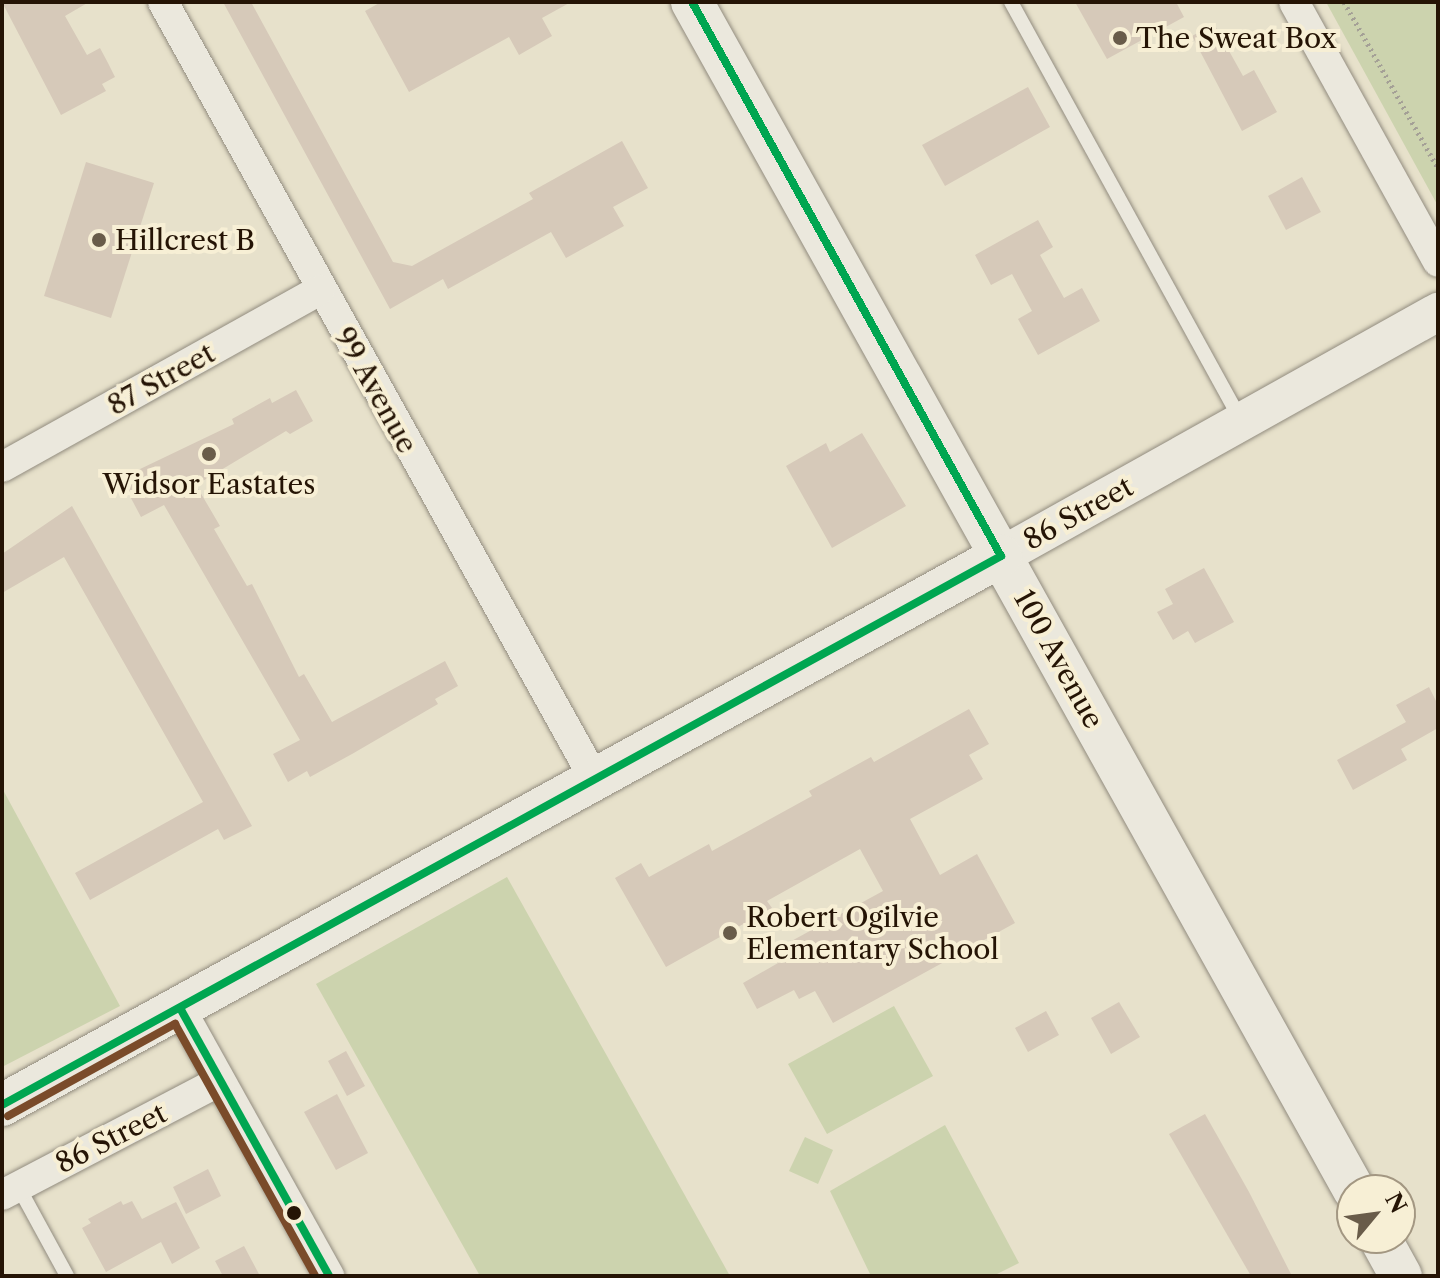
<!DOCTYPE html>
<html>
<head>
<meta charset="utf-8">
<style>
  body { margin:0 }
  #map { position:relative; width:1440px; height:1278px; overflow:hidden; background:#e7e1cb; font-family:"Libre Caslon Text",serif }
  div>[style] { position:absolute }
  .green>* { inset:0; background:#ccd3ae }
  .building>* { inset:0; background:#d6c9b9 }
  .path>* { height:5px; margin-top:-2.5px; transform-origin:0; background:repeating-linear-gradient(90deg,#a4a096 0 2px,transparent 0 6px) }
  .roads { filter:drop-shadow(0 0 2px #928c7f) drop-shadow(0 0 2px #928c7f) }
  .service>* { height:14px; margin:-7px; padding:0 7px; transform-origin:7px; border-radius:7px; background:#ebe8dd }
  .minor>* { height:30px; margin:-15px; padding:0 15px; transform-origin:15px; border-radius:15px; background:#ebe8dd }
  .tertiary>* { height:38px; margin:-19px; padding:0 19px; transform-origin:19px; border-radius:19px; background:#ebe8dd }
  .secondary>* { height:42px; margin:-21px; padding:0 21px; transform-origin:21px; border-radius:21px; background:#ebe8dd }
  .bus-1>* { height:8px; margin:-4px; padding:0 4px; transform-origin:4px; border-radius:4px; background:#00a651 }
  .bus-2>* { height:8px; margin:-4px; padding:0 4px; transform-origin:4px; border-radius:4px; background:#7a4b2a }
  .dots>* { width:22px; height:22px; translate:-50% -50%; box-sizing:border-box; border:4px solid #f7efd5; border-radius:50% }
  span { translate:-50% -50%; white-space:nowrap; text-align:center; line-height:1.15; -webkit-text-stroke:8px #f7efd5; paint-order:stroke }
  .poi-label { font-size:28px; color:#251405 }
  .left { translate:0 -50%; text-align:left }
  .street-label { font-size:28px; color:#251405 }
  .frame { position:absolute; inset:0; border:4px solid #251405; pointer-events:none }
  .north { position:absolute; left:1336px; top:1174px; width:80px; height:80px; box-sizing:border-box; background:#f7efd5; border:2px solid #a39782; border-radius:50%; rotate:61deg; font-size:22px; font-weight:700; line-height:32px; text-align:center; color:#251405 }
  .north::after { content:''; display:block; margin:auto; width:28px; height:36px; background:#695c4a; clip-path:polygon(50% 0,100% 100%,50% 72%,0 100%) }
</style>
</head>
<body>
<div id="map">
  <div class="green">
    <div style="clip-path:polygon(1326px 2px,1438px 2px,1438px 206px)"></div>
    <div style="clip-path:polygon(2px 788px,120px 1006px,2px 1067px)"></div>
    <div style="clip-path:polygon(507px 877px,730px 1276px,480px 1276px,316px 984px)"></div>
    <div style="clip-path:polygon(894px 1006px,933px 1076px,827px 1134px,788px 1064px)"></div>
    <div style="clip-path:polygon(945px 1125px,1019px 1263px,993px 1276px,871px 1276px,830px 1191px)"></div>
    <div style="clip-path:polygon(805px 1137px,833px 1150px,818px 1184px,789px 1171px)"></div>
  </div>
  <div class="building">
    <div style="clip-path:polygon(2px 2px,89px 2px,65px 16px,87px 55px,100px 48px,108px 63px,115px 77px,102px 84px,106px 91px,61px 115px)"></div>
    <div style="clip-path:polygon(223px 2px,251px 2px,393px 262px,412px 266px,533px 199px,529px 193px,622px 141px,648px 188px,613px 207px,624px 226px,566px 258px,551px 232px,448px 289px,443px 279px,390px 309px)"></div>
    <div style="clip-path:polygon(381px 2px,571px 2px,542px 18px,552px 36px,519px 55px,509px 37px,409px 92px,365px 11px)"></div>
    <div style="clip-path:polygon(1075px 2px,1176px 2px,1184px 17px,1107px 59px)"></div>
    <div style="clip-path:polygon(1214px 24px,1243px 76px,1254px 70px,1277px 112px,1242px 131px,1192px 36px)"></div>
    <div style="clip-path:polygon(1028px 87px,1050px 127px,945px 186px,922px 145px)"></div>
    <div style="clip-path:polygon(86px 162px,154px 183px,111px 318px,44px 296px)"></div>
    <div style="clip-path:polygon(1302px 177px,1321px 212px,1286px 230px,1268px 196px)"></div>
    <div style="clip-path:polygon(1038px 220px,1053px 247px,1040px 255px,1064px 298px,1082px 288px,1100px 321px,1038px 355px,1018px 319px,1032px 311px,1012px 274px,991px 285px,975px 255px)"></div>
    <div style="clip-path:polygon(296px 390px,313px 421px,290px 434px,286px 431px,196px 485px,220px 526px,214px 529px,247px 586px,252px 584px,299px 677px,304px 674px,332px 722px,445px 661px,458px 686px,435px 699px,438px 704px,352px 754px,310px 777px,307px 771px,288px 782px,273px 754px,300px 740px,164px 505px,141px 517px,124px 485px,141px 476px,138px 470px,234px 424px,232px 419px,270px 398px,272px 403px)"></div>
    <div style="clip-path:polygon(862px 433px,906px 506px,832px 548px,786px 466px,826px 443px,830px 452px)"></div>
    <div style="clip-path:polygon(72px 506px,252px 826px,224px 840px,218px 829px,90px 900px,75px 873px,203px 802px,64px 557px,2px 593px,2px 554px)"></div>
    <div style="clip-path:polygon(1204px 568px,1234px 622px,1195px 643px,1188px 631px,1173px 640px,1157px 612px,1173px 604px,1165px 589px)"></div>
    <div style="clip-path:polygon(1429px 687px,1438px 705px,1438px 728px,1401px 749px,1407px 760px,1353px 790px,1337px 760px,1406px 722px,1396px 705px)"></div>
    <div style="clip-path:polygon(969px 709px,989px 744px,969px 755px,983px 779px,910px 819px,940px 875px,977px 854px,1015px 923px,833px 1023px,815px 991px,799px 999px,794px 990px,757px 1009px,743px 983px,792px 955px,786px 944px,883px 891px,860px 849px,767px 901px,772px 908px,666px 967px,615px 878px,641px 863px,649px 877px,709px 844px,712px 851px,812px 796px,809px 791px,871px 757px,874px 762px)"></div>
    <div style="clip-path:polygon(1119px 1002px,1140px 1037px,1111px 1054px,1091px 1018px)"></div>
    <div style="clip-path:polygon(1046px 1011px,1059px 1035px,1028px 1052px,1015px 1028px)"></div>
    <div style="clip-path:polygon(346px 1051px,365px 1086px,347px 1096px,328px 1061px)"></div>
    <div style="clip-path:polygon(337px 1094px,368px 1153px,336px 1170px,304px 1112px)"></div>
    <div style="clip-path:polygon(1205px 1114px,1249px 1192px,1292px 1276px,1251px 1276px,1169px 1134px)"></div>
    <div style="clip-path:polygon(208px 1169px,221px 1196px,186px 1214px,173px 1187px)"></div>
    <div style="clip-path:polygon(121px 1201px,123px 1205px,132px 1201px,142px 1219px,176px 1202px,200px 1248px,172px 1264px,161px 1242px,106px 1272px,82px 1228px,91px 1223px,88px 1219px)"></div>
    <div style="clip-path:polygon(244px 1246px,260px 1276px,223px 1276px,215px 1261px)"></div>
  </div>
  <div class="path">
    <div style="left:1344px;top:2px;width:191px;rotate:60.5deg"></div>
  </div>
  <div class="roads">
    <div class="service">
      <div style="left:1011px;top:2px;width:477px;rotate:61.2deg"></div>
      <div style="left:18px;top:1186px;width:102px;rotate:61.4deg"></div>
    </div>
    <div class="minor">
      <div style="left:163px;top:2px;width:885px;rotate:60.95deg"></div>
      <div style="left:1294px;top:2px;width:297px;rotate:61deg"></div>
      <div style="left:2px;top:467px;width:364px;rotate:-29.1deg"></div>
      <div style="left:180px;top:1008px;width:307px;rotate:60.9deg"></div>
      <div style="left:2px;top:1195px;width:246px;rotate:-27.6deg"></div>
    </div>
    <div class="tertiary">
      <div style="left:1001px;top:556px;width:501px;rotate:-29.18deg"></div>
    </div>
    <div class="secondary">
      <div style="left:692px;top:2px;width:1360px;rotate:60.87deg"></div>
      <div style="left:2px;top:1105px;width:1140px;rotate:-28.79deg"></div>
      <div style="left:1380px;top:1238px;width:43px;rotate:61.1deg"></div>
    </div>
  </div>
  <div class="bus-1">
    <div style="left:180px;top:1008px;width:307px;rotate:60.9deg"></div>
    <div style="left:2px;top:1105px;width:1140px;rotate:-28.79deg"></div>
    <div style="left:1001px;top:556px;width:634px;rotate:-119.15deg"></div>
  </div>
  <div class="bus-2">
    <div style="left:8px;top:1116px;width:191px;rotate:-28.9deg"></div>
    <div style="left:175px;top:1024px;width:288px;rotate:60.9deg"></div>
  </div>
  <div class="dots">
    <div style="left:1120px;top:38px;background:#695c4a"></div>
    <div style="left:99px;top:240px;background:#695c4a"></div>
    <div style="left:209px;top:454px;background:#695c4a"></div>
    <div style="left:730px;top:933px;background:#695c4a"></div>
    <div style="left:294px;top:1213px;background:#251405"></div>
  </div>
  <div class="poi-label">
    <span class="left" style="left:1136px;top:38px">The Sweat Box</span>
    <span class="left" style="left:115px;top:240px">Hillcrest B</span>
    <span style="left:209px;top:484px">Widsor Eastates</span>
    <span class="left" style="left:746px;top:933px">Robert Ogilvie<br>Elementary School</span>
  </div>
  <div class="street-label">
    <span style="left:161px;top:379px;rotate:-29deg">87 Street</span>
    <span style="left:376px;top:390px;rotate:61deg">99 Avenue</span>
    <span style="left:1078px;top:513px;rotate:-29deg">86 Street</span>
    <span style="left:1059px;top:659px;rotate:61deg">100 Avenue</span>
    <span style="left:111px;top:1138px;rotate:-27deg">86 Street</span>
  </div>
  <div class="frame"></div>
  <div class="north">N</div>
</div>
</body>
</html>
